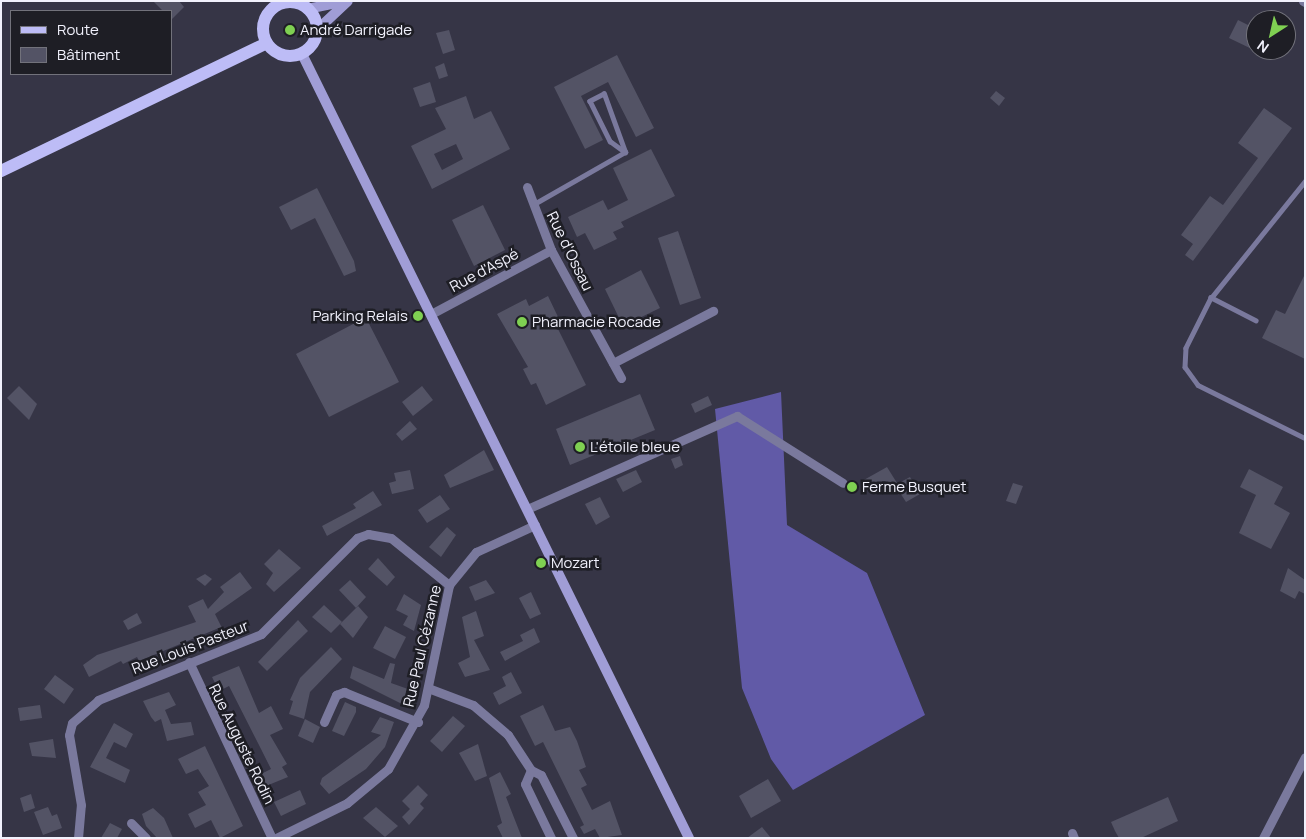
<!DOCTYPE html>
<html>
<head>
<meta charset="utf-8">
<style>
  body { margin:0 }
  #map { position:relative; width:1306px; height:839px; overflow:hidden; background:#363546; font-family:Manrope,sans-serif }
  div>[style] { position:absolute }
  .forest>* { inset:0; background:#615aa7 }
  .building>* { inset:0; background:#535365 }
  .lane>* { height:4.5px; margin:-2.25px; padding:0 2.25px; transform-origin:2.25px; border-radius:2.25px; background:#7a799d }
  .street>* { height:9px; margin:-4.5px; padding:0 4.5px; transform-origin:4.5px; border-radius:4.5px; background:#7a799d }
  .secondary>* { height:10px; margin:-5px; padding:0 5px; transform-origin:5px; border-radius:5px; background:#a09dd6 }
  .primary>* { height:12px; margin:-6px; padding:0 6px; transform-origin:6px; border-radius:6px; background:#bdbcf6 }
  .primary>.ring { margin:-6px; padding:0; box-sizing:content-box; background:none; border:12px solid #bdbcf6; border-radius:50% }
  .dots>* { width:14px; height:14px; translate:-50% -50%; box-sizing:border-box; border:2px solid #1e1e25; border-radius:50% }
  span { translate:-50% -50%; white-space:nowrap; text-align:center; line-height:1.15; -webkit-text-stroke:5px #1e1e25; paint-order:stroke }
  .poi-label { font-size:15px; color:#f1f1fc }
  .left { translate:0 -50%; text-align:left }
  .right { translate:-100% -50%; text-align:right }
  .street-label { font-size:15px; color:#f1f1fc }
  .frame { position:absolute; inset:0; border:2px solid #f1f1fc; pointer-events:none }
  .legend { position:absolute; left:10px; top:10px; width:162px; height:65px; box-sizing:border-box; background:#1e1e25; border:1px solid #72727b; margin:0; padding:6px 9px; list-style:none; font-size:15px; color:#f1f1fc }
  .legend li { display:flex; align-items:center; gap:10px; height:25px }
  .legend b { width:25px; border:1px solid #72727b }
  .north { position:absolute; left:1246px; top:10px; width:50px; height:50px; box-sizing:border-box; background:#1e1e25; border:1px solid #72727b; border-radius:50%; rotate:215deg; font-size:14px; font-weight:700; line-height:20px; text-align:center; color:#f1f1fc }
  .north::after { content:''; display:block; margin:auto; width:18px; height:22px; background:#7fd052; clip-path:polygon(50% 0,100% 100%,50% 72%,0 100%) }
</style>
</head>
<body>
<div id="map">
  <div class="forest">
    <div style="clip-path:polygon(781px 392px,787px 525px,867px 573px,925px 715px,793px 790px,771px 759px,742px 688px,715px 409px)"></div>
  </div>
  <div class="building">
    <div style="clip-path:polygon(153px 1px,179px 1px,184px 7px,171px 20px,171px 11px,163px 11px)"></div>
    <div style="clip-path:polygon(1238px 20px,1256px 29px,1256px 51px,1229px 38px)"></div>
    <div style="clip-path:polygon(449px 30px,455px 50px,443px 54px,436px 33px)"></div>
    <div style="clip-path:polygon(617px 55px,654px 128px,636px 137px,608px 82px,581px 96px,603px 140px,585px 149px,554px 87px)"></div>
    <div style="clip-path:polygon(444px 63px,448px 76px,439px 79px,435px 67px)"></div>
    <div style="clip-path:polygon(430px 82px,436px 102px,420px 107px,413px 88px)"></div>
    <div style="clip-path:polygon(996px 91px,1005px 98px,999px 106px,990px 98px)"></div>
    <div style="clip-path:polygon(evenodd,466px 96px,474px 119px,491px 111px,510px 149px,432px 189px,411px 146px,446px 129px,435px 108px,466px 96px,456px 144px,463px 159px,442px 170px,434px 154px,456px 144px)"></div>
    <div style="clip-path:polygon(1264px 108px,1292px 128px,1193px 261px,1185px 255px,1193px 244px,1181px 235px,1210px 196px,1223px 205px,1258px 158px,1238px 143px)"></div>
    <div style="clip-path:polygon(651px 149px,675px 196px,621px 222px,624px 227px,613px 232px,617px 239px,594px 250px,585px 233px,577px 237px,568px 217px,603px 200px,608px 210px,628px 200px,613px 168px)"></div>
    <div style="clip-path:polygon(317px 188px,354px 261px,356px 271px,344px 276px,315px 218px,291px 230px,279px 207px)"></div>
    <div style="clip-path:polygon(483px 205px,505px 250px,474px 266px,452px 220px)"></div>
    <div style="clip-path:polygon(678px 231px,701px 298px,680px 305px,658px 238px)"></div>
    <div style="clip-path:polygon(641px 270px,660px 308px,623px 326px,605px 289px)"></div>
    <div style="clip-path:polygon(1305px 274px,1305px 359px,1262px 338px,1276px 310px,1285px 314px)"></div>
    <div style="clip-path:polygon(548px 296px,559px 319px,554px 321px,586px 385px,546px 405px,536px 383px,531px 385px,523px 369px,528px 367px,497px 314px,526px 299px,529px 306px)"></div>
    <div style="clip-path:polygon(363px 312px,399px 382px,329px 417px,296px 354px,357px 322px,354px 316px)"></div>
    <div style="clip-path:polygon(19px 386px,37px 404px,29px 420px,7px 398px)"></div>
    <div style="clip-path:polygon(422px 386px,433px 400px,413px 416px,402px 402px)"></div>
    <div style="clip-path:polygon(640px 394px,655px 430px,570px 465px,556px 429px)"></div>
    <div style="clip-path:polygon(708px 396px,712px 405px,695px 413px,691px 404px)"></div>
    <div style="clip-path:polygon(410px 421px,417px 429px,402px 441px,396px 434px)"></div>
    <div style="clip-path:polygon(484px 450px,494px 470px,450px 488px,444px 475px)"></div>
    <div style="clip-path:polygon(680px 456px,683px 465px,675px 469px,671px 459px)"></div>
    <div style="clip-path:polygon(887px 467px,897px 483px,885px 490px,875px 486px,867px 490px,862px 481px)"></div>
    <div style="clip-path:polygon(1249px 469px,1283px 487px,1274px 504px,1290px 513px,1271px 549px,1239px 533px,1256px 495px,1240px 487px)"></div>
    <div style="clip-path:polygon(410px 470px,414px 489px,392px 494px,389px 483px,396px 481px,394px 473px)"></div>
    <div style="clip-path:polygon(636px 470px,642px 482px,623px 492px,616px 479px)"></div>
    <div style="clip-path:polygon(910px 477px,920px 494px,906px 502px,895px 485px)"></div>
    <div style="clip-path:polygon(1013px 483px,1023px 486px,1016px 504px,1006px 501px)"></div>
    <div style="clip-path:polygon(373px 491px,382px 505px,327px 536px,322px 526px,356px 508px,353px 504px)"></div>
    <div style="clip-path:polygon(440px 495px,450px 509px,427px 523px,418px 510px)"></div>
    <div style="clip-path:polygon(600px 497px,610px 517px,596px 525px,585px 504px)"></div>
    <div style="clip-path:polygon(447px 527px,456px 535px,441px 557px,429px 547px)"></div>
    <div style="clip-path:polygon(279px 549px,301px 568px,274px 592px,266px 584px,273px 573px,264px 564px)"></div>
    <div style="clip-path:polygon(378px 558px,395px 577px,387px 586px,368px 569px)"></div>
    <div style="clip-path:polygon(1288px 568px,1305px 580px,1305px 594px,1299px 591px,1295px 599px,1280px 591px)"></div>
    <div style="clip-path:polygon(240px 572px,252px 588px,215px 614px,224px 632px,219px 628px,139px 661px,137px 657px,123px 664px,121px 661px,89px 677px,83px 665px,97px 655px,196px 622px,188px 606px,203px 599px,208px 609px,224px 592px,220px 587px)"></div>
    <div style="clip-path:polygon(205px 574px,212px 579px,205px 586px,196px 579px)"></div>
    <div style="clip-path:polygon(350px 580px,366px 597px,356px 608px,339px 590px)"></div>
    <div style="clip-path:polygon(486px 580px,495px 593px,475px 601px,469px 587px)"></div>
    <div style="clip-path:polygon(531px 592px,541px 614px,530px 619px,519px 598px)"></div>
    <div style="clip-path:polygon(404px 594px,421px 605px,414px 631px,403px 625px,408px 616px,396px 610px)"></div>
    <div style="clip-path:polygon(324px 605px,342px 622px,331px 633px,312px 617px)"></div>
    <div style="clip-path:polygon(358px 606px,368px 617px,353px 638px,340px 624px)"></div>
    <div style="clip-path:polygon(476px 611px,484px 636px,474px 640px,490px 670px,465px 677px,458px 663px,470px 657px,462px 617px)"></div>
    <div style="clip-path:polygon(137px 613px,142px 623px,128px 630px,123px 621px)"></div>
    <div style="clip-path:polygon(298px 620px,308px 631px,267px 671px,258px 662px)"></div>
    <div style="clip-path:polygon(385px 626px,406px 637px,395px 659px,373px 648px)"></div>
    <div style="clip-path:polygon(534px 628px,540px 642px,505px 661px,500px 652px,523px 641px,520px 635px)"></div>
    <div style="clip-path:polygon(331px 647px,342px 659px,310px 692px,304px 719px,289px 714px,293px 701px,290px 700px,300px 678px)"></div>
    <div style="clip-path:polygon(390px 663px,395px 664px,391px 683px,408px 689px,402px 704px,350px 678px,353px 666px,384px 679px)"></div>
    <div style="clip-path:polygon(239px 666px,259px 713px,271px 706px,283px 729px,270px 735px,287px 764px,282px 767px,288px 777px,266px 786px,261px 774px,271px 769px,261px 749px,229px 686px,219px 691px,212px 677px)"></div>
    <div style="clip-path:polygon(511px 672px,522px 693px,499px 705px,493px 693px,506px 686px,502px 677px)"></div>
    <div style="clip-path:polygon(55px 675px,74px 689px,64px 704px,44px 689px)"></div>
    <div style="clip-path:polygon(169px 692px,176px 705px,165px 710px,171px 724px,191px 722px,194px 735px,167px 741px,161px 719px,155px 722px,151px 717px,143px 701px)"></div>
    <div style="clip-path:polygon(345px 702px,356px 707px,356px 712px,344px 736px,332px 731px)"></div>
    <div style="clip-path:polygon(40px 705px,42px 718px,20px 721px,18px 708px)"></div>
    <div style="clip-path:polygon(543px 705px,555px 731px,570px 727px,577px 741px,586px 767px,579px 770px,587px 785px,581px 788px,592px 810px,610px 801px,622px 835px,600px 838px,595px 829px,584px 834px,580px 827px,584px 825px,543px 742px,535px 746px,520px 716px)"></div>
    <div style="clip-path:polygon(453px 716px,465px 726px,442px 752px,430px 741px)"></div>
    <div style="clip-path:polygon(380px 717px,394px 722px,385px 747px,366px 769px,329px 794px,320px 784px,322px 778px,381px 735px,371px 732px)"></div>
    <div style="clip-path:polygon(305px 719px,320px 727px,313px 743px,298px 736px)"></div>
    <div style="clip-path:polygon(114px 723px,133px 734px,126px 748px,114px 742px,106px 758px,130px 770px,125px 783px,90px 767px)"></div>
    <div style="clip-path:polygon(53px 739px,56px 758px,32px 756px,29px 743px)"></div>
    <div style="clip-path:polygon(478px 744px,487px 776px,475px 781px,459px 753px)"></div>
    <div style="clip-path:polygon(205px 746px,243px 826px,220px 838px,211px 820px,195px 828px,188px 814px,206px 805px,198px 792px,209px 786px,198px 769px,186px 774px,178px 759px)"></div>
    <div style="clip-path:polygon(500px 772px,511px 794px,506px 797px,522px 838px,503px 838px,497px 826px,502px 823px,489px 778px)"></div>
    <div style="clip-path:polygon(768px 779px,781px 801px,751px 818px,739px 796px)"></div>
    <div style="clip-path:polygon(418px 785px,428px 795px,420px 804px,424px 808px,409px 825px,402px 817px,410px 809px,402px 801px)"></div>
    <div style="clip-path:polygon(300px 790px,306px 804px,281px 816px,274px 802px)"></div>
    <div style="clip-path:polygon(31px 794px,35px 808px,24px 812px,20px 798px)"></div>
    <div style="clip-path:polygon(1168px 797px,1178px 821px,1141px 838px,1119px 838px,1115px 831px,1111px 822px)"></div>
    <div style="clip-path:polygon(48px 807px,52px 816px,57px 814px,62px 828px,43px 835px,34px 812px)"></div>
    <div style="clip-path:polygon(376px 807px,398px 826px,385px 837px,363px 818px)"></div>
    <div style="clip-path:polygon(153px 808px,164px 818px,173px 838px,157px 838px,146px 826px,142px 814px)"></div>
    <div style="clip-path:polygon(110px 823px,122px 829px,117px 838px,101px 838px)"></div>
    <div style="clip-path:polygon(762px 827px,771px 838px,747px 838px)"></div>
  </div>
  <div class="lane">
    <div style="left:534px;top:204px;width:105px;rotate:-29.7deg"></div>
    <div style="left:625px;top:152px;width:62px;rotate:-109.9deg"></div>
    <div style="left:604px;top:94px;width:16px;rotate:153deg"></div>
    <div style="left:590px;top:101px;width:45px;rotate:63.4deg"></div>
    <div style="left:610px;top:141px;width:19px;rotate:36deg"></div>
    <div style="left:1211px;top:298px;width:150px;rotate:-51.2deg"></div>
    <div style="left:1256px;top:321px;width:51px;rotate:-152.9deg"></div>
    <div style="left:1211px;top:298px;width:56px;rotate:116.6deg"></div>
    <div style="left:1186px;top:348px;width:19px;rotate:93deg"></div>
    <div style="left:1185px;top:367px;width:22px;rotate:54deg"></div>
    <div style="left:1198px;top:385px;width:119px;rotate:26.4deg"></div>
  </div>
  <div class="street">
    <div style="left:1303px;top:1px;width:2px;rotate:27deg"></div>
    <div style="left:527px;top:187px;width:67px;rotate:69.1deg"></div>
    <div style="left:551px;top:250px;width:146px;rotate:61.3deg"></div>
    <div style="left:431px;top:314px;width:136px;rotate:-28.1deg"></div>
    <div style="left:613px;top:363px;width:113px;rotate:-27.5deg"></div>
    <div style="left:527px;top:509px;width:230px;rotate:-23.9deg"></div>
    <div style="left:737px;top:416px;width:125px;rotate:32.3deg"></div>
    <div style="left:189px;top:662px;width:195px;rotate:64.8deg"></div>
    <div style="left:428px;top:688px;width:48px;rotate:20.7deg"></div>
    <div style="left:473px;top:705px;width:46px;rotate:40.6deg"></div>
    <div style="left:508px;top:735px;width:42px;rotate:56.7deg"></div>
    <div style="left:531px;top:770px;width:11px;rotate:27deg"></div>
    <div style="left:541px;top:775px;width:71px;rotate:63.1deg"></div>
    <div style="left:324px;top:722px;width:30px;rotate:-66deg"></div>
    <div style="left:336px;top:695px;width:9px;rotate:-21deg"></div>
    <div style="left:344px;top:692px;width:80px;rotate:22.1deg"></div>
    <div style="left:531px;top:770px;width:15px;rotate:113deg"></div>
    <div style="left:525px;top:784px;width:60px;rotate:64.3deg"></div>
    <div style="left:131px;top:823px;width:21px;rotate:45deg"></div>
    <div style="left:1072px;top:833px;width:5px;rotate:68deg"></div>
    <div style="left:78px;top:838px;width:33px;rotate:-85deg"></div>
    <div style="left:81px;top:805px;width:71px;rotate:-99.7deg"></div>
    <div style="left:69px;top:735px;width:12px;rotate:-76deg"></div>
    <div style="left:72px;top:723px;width:35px;rotate:-41deg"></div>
    <div style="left:98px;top:700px;width:176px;rotate:-22deg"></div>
    <div style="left:261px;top:634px;width:136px;rotate:-45deg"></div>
    <div style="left:357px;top:538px;width:12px;rotate:-20deg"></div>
    <div style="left:368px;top:534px;width:23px;rotate:10deg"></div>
    <div style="left:391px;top:538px;width:75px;rotate:39deg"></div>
    <div style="left:276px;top:838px;width:79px;rotate:-26.2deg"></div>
    <div style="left:347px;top:803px;width:53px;rotate:-39.7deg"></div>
    <div style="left:388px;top:769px;width:73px;rotate:-60.6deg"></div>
    <div style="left:424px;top:705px;width:123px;rotate:-78.2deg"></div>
    <div style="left:449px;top:585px;width:43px;rotate:-50.7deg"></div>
    <div style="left:476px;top:552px;width:65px;rotate:-24.6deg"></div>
    <div style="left:1263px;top:838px;width:91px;rotate:-62.6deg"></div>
  </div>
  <div class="secondary">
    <div style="left:307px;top:9px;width:41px;rotate:-11.3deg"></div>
    <div style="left:317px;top:30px;width:42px;rotate:-43.1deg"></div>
    <div style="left:302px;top:54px;width:874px;rotate:63.73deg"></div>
  </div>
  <div class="primary">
    <div class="ring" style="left:263px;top:2px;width:42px;height:42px"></div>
    <div style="left:1px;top:171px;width:295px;rotate:-25.7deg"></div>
  </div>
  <div class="dots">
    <div style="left:290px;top:30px;background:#7fd052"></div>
    <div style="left:418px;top:316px;background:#7fd052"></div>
    <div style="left:522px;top:322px;background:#7fd052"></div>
    <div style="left:580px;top:447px;background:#7fd052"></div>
    <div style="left:852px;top:487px;background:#7fd052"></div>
    <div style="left:541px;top:563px;background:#7fd052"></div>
  </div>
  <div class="poi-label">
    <span class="left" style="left:300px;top:30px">André Darrigade</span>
    <span class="right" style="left:408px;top:316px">Parking Relais</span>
    <span class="left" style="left:532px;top:322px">Pharmacie Rocade</span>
    <span class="left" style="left:590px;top:447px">L'étoile bleue</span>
    <span class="left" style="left:862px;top:487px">Ferme Busquet</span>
    <span class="left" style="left:551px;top:563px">Mozart</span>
  </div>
  <div class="street-label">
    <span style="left:570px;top:251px;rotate:64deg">Rue d'Ossau</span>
    <span style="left:484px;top:270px;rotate:-28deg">Rue d'Aspé</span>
    <span style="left:422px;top:646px;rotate:-77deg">Rue Paul Cézanne</span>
    <span style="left:190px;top:647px;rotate:-21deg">Rue Louis Pasteur</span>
    <span style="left:242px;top:744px;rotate:64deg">Rue Auguste Rodin</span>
  </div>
  <div class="frame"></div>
  <ul class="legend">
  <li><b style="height:6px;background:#bdbcf6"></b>Route</li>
  <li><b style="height:14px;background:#535365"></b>Bâtiment</li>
  </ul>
  <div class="north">N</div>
</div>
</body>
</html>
